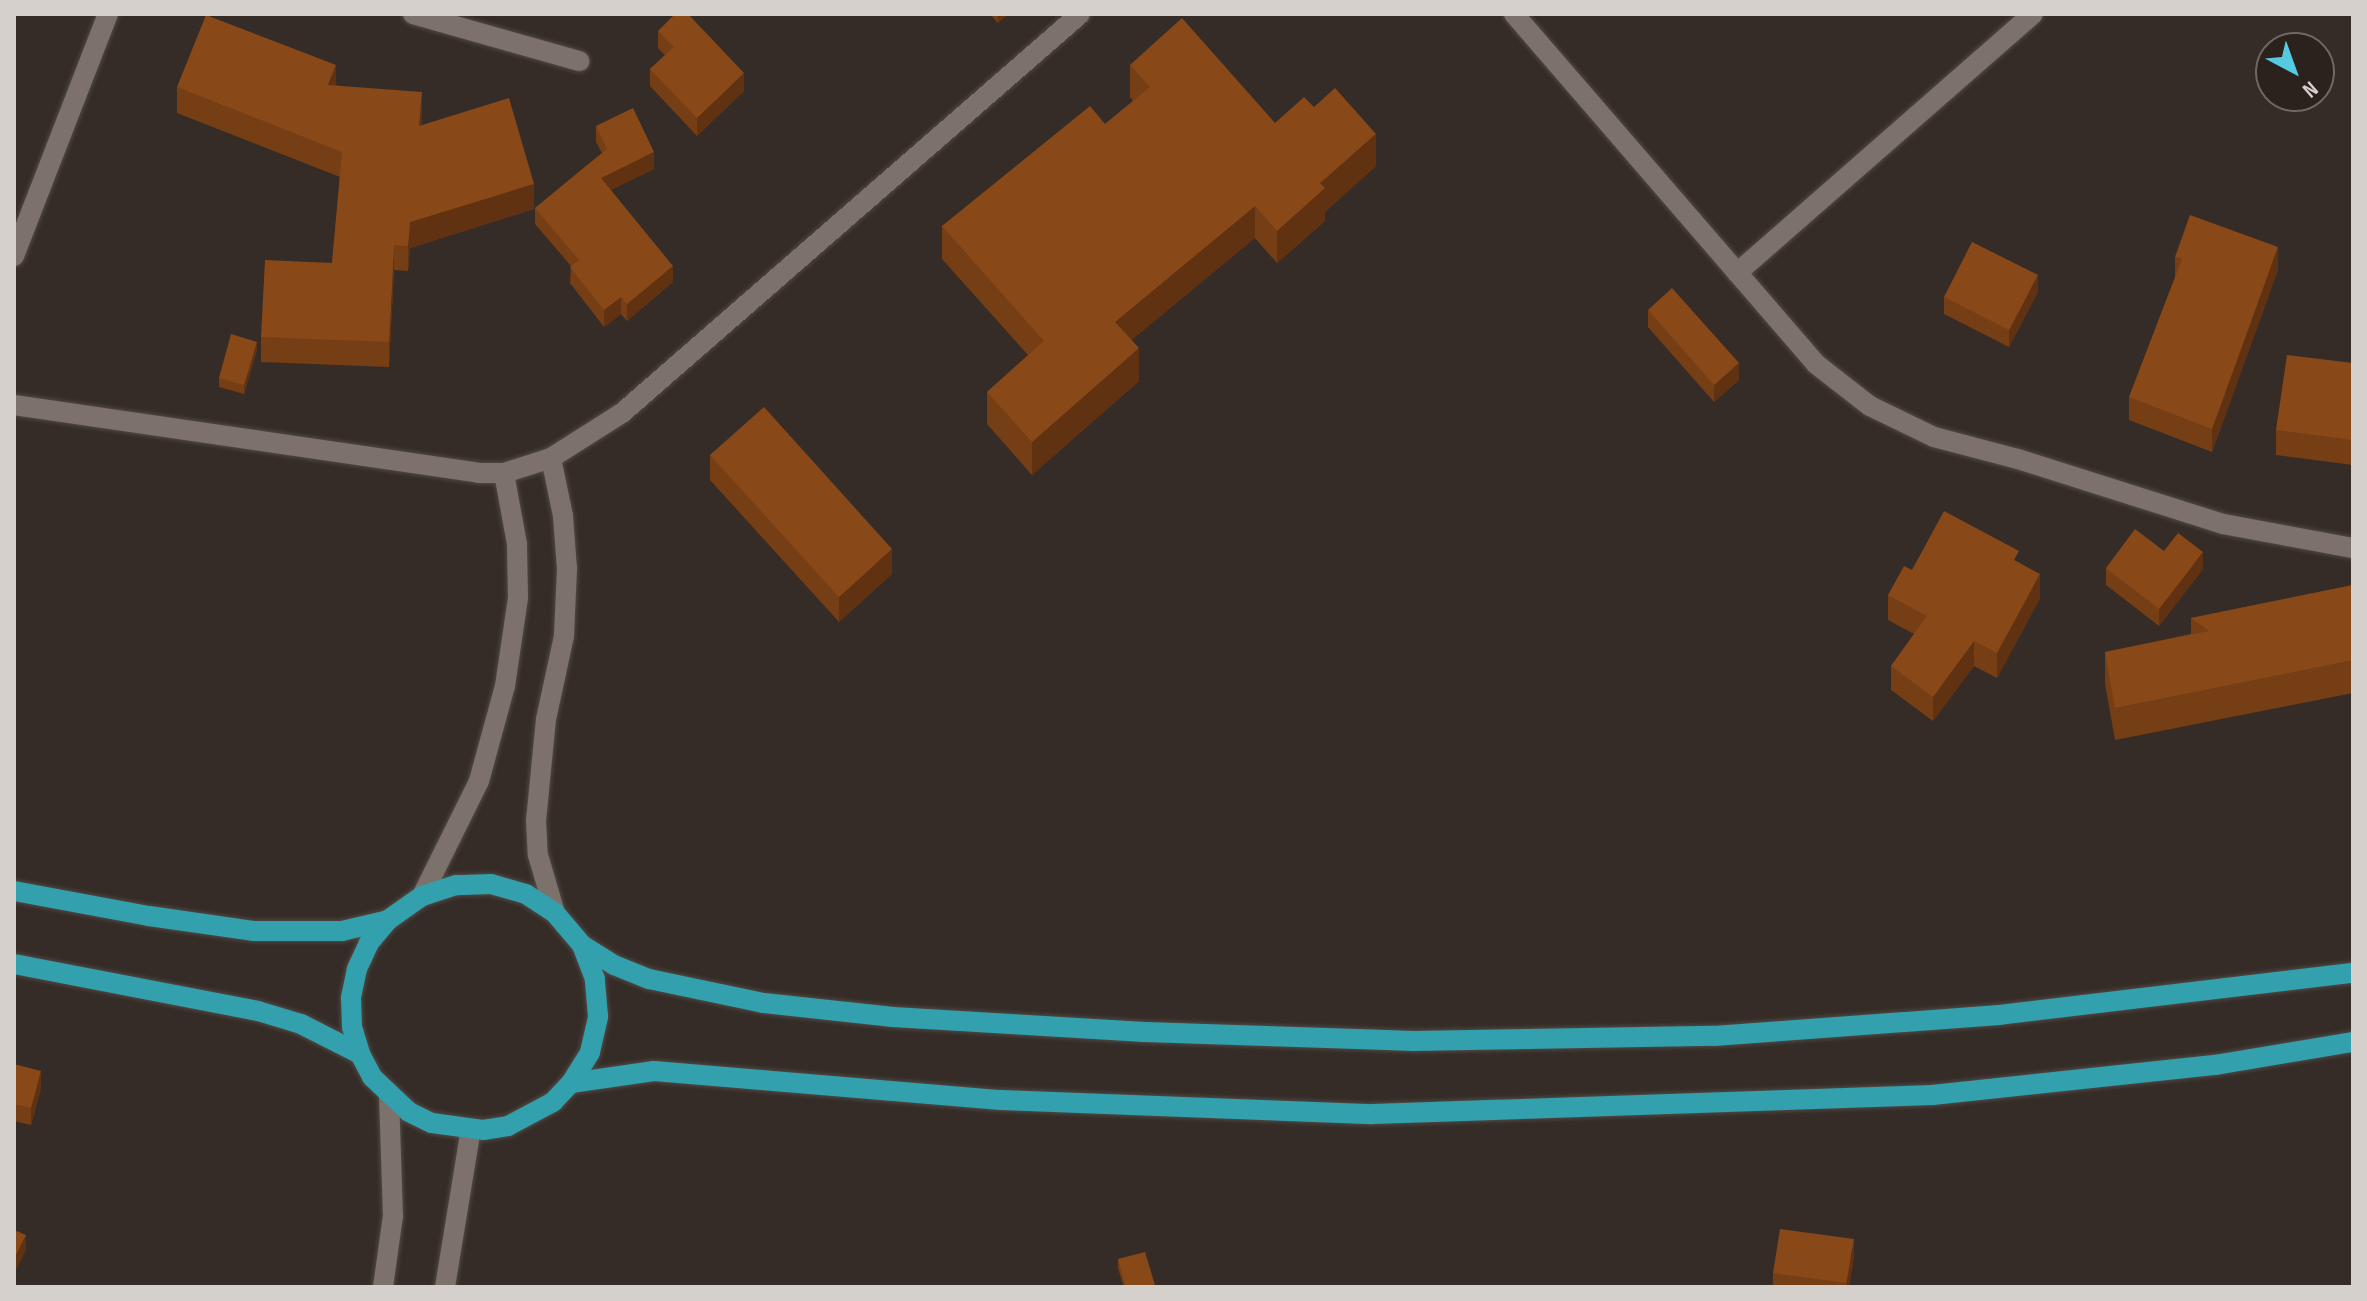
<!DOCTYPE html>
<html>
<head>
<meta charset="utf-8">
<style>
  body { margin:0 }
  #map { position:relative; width:2367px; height:1301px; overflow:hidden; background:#352c27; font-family:"Sofia Sans Condensed",sans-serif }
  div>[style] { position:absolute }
  .roads { filter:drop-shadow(0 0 2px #504944) drop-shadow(0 0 2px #504944) }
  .minor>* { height:20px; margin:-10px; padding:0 10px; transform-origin:10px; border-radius:10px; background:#7c726b }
  .major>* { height:20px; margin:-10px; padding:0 10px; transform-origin:10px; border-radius:10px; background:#33a0ad }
  .wall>* { inset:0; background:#763e15 }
  .shaded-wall>* { inset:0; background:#603211 }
  .building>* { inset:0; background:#894818 }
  span { translate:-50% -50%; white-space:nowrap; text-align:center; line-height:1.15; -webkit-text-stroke:7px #2b221d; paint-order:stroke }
  .frame { position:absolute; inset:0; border:16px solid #d6d0cd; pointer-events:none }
  .north { position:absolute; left:2255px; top:32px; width:80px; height:80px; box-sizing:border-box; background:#2b221d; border:2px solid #6f6863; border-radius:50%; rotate:139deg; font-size:22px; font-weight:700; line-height:32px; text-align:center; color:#d6d0cd }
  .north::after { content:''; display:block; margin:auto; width:28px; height:36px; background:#55cae0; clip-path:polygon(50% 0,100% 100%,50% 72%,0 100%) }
</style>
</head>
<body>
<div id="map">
  <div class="roads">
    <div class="minor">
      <div style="left:413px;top:14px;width:173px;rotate:15.8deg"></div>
      <div style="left:1514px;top:14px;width:462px;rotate:49.2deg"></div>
      <div style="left:1816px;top:364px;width:68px;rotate:37.9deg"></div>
      <div style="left:1870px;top:406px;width:71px;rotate:25.8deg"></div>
      <div style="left:1934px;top:437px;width:87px;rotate:14.7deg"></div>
      <div style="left:2018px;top:459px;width:215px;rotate:17.6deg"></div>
      <div style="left:2223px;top:524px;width:132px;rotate:10.5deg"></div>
      <div style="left:14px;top:256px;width:260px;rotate:-68.8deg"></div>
      <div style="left:1737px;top:273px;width:393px;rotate:-41.2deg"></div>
      <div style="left:14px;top:405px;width:469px;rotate:8.3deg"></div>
      <div style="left:478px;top:473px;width:26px"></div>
      <div style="left:504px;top:473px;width:49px;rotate:-17.7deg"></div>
      <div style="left:551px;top:458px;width:84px;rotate:-32.4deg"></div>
      <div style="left:622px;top:413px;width:607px;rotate:-41.06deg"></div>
      <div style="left:551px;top:458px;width:59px;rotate:78.3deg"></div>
      <div style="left:563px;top:516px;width:53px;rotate:85.7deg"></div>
      <div style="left:567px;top:569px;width:67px;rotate:92.6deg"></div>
      <div style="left:564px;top:636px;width:85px;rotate:102.2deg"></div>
      <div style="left:546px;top:719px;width:102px;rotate:95.6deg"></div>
      <div style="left:536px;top:821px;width:34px;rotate:87deg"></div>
      <div style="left:538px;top:855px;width:60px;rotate:73.7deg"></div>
      <div style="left:422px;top:896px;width:128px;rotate:-63.6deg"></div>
      <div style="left:479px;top:781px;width:98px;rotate:-74.7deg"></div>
      <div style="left:505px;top:686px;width:89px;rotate:-81.6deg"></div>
      <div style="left:518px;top:598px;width:54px;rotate:-91.1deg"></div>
      <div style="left:517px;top:544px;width:72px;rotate:-100.4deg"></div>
      <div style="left:383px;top:1287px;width:72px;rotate:-82deg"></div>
      <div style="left:393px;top:1216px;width:120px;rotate:-91.9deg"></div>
      <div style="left:445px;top:1287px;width:160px;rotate:-80.7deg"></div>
    </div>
    <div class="major">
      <div style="left:14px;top:891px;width:137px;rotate:10.5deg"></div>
      <div style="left:149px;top:916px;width:105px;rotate:8.2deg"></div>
      <div style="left:253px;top:931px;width:89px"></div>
      <div style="left:342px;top:931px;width:47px;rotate:-13.4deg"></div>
      <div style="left:582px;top:945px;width:38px;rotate:32deg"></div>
      <div style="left:614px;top:965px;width:38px;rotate:22deg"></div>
      <div style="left:649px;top:979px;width:117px;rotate:11.8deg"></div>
      <div style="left:764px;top:1003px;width:130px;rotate:6.2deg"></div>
      <div style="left:893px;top:1017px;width:252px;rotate:3.4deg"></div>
      <div style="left:1145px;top:1032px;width:268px;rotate:1.9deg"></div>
      <div style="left:1413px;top:1041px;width:301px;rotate:-1deg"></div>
      <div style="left:1714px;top:1036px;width:286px;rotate:-4.2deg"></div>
      <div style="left:1999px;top:1015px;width:356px;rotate:-6.8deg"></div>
      <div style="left:14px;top:964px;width:248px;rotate:10.9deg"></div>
      <div style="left:258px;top:1011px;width:45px;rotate:16.8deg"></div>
      <div style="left:301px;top:1024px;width:66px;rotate:27deg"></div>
      <div style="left:360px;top:1054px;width:26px;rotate:62deg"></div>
      <div style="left:372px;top:1077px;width:51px;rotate:43.4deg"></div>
      <div style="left:409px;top:1112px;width:25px;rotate:26deg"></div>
      <div style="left:432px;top:1123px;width:51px;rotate:7.8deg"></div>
      <div style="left:483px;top:1130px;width:25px;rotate:-9deg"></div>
      <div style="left:508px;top:1126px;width:51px;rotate:-28.1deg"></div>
      <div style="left:553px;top:1102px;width:26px;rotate:-47deg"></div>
      <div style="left:571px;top:1083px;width:36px;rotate:-58deg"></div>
      <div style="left:590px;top:1052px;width:37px;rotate:-77deg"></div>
      <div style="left:598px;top:1016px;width:37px;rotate:-95deg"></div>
      <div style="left:595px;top:979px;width:36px;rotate:-111deg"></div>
      <div style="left:582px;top:945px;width:42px;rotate:-130.2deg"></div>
      <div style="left:555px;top:913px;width:35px;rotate:-147deg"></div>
      <div style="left:526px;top:894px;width:36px;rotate:-164deg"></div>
      <div style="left:491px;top:884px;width:35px;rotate:178deg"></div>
      <div style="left:456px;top:885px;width:36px;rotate:162deg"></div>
      <div style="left:422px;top:896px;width:42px;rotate:144.8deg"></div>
      <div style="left:388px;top:920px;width:30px;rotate:130deg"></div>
      <div style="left:369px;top:943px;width:29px;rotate:115deg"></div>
      <div style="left:357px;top:969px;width:30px;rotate:102deg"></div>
      <div style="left:351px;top:998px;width:29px;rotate:88deg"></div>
      <div style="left:352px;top:1027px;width:28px;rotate:73deg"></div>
      <div style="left:571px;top:1083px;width:84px;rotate:-8.2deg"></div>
      <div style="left:654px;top:1071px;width:348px;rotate:4.8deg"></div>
      <div style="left:1001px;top:1100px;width:372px;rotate:2.2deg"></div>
      <div style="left:1373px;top:1114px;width:560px;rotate:-1.94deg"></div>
      <div style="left:1933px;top:1095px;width:284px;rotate:-6.1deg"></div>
      <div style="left:2215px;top:1065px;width:140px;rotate:-9.5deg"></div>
    </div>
  </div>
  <div class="wall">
    <div style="clip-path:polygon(990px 14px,1008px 14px,998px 23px)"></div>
    <div style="clip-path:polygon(658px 31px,744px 91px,697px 136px,650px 86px,650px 69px,665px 55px,658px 48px)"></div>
    <div style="clip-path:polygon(1130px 65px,1275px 123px,1376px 166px,1325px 212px,1325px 221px,1277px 263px,1255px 238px,1131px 340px,1139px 381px,1032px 475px,987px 424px,987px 392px,1028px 355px,942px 259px,942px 226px,1105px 124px,1133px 101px,1130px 97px)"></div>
    <div style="clip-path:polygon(336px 85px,422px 117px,421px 125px,534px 209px,410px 248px,408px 271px,394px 270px,389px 367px,261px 362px,261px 337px,332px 263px,340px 177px,177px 113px,177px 87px)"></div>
    <div style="clip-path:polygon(596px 126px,654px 169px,610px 190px,673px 282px,627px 321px,621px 314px,604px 327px,570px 283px,571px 266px,535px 224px,535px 208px,602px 153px,596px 142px)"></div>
    <div style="clip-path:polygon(2175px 257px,2278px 270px,2212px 452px,2129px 420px,2129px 397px,2175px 278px)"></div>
    <div style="clip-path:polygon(2038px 292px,2009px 347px,1944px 314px,1944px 297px)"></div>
    <div style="clip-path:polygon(1648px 310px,1739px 380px,1714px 402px,1648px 327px)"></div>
    <div style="clip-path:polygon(257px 350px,244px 394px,219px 387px,219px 378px)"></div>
    <div style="clip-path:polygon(2353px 363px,2353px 465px,2276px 455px,2276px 430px)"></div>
    <div style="clip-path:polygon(710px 455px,892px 574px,839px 622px,710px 480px)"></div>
    <div style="clip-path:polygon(2164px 551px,2203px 569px,2159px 626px,2106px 585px,2106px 568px)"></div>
    <div style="clip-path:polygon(2019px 562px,2040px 598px,1997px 678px,1974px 666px,1933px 721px,1891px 690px,1891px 666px,1914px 634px,1888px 620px,1888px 595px,1912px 570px)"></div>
    <div style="clip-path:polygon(2353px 585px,2353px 693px,2115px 740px,2105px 684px,2105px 652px,2191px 634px,2191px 618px)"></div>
    <div style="clip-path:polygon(14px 1064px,41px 1088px,31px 1125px,14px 1121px)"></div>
    <div style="clip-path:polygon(1854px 1256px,1849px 1287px,1773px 1287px,1773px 1273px)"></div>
    <div style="clip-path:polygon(1118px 1259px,1155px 1287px,1124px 1287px,1118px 1268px)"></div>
  </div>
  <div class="shaded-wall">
    <div style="clip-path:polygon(998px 14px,1008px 14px,998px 23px)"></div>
    <div style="clip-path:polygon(336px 65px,336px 91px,328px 85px)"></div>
    <div style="clip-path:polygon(744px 73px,744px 91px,697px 136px,697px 118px)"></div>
    <div style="clip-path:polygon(422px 92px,422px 117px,419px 151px,419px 126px)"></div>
    <div style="clip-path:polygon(1376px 134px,1376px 166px,1325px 212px,1325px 221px,1277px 263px,1277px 231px,1320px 183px)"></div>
    <div style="clip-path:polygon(654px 152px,654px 169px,601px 195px,601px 178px)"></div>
    <div style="clip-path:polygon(534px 184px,534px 209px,410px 248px,408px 271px,408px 246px,410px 222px)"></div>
    <div style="clip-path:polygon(1255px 206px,1255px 238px,1115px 354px,1115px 322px)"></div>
    <div style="clip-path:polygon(394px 245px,394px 270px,389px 367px,389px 342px)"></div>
    <div style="clip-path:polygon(2278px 247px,2278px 270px,2212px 452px,2212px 429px)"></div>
    <div style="clip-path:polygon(673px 266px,673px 282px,627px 321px,627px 304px)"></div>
    <div style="clip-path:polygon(2038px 275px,2038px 292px,2009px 347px,2009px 330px)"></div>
    <div style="clip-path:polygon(621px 297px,621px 314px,604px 327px,604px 310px)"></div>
    <div style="clip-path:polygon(257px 342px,257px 350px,244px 394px,244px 385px)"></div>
    <div style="clip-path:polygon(1139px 348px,1139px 381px,1032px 475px,1032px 442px)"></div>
    <div style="clip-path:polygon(1739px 363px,1739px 380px,1714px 402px,1714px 385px)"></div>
    <div style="clip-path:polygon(892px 549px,892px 574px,839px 622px,839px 597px)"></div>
    <div style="clip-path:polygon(2203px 552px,2203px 569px,2159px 626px,2159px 609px)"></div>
    <div style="clip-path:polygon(2040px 574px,2040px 598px,1997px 678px,1997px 653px)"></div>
    <div style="clip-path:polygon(1974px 641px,1974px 666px,1933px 721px,1933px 697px)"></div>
    <div style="clip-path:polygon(41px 1071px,41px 1088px,31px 1125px,31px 1108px)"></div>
    <div style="clip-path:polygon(16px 1206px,16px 1221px,14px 1224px,14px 1209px)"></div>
    <div style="clip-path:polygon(26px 1235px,26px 1250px,14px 1274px,14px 1259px)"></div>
    <div style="clip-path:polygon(1854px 1239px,1854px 1256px,1849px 1287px,1846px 1287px)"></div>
  </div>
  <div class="building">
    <div style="clip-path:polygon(675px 14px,688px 14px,744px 73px,697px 118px,650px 69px,674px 47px,658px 31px)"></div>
    <div style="clip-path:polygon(206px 15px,336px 65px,328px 85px,422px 92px,419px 126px,509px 98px,534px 184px,410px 222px,408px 246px,394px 245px,389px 342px,261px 337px,265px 260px,332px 263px,342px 152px,177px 87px)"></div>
    <div style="clip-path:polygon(1182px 18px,1275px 123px,1304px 97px,1314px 107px,1335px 88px,1376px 134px,1320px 183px,1325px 188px,1277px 231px,1255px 206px,1115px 322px,1139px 348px,1032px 442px,987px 392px,1044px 341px,942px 226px,1090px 106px,1105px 124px,1150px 87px,1130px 65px)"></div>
    <div style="clip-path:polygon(633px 108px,654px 152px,601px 178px,673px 266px,627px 304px,621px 297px,604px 310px,570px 267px,579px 260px,535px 208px,607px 149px,596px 126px)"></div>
    <div style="clip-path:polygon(2190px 215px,2278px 247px,2212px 429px,2129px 397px,2182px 259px,2175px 257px)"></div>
    <div style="clip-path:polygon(1972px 242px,2038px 275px,2009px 330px,1944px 297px)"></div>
    <div style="clip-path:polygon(1672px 288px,1739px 363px,1714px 385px,1648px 310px)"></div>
    <div style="clip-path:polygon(231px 334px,257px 342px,244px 385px,219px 378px)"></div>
    <div style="clip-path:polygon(2287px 355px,2353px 363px,2353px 440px,2276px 430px)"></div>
    <div style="clip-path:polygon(764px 407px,892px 549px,839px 597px,710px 455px)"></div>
    <div style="clip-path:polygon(1944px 511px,2019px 551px,2014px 560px,2040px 574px,1997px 653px,1974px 641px,1933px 697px,1891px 666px,1927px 616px,1888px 595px,1904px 566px,1912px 570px)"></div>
    <div style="clip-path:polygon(2135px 529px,2164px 551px,2178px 533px,2203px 552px,2159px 609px,2106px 568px)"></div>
    <div style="clip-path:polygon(2353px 585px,2353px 660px,2115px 708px,2105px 652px,2209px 631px,2191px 618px)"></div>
    <div style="clip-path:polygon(14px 1064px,41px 1071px,31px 1108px,14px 1104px)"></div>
    <div style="clip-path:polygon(1780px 1229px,1854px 1239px,1846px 1283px,1773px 1273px)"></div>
    <div style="clip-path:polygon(14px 1230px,26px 1235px,14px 1259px)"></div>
    <div style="clip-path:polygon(1145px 1252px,1155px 1285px,1147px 1287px,1126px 1287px,1118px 1259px)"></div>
  </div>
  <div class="frame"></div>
  <div class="north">N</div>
</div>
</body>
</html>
